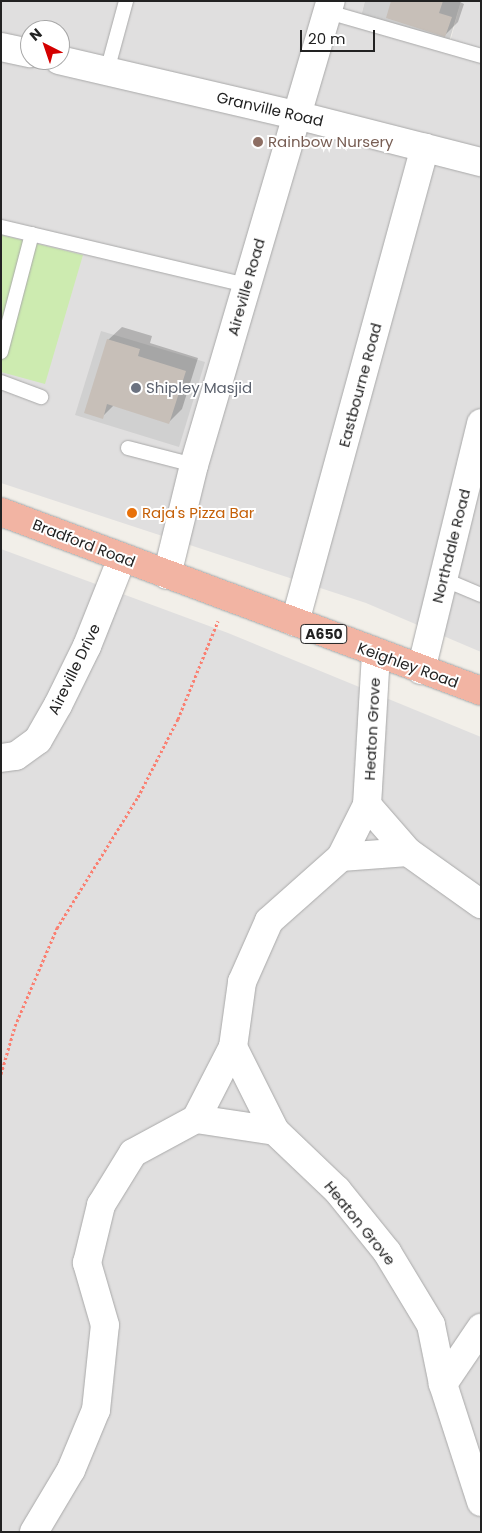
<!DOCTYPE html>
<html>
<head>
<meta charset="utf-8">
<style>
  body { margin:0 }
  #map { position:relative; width:482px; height:1533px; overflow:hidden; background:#f2efe9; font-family:Poppins,sans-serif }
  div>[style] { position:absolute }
  .residential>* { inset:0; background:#e0dfdf }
  .religious>* { inset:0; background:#d0d0d0 }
  .grass>* { inset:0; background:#cdebb0 }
  .shadow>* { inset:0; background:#0003 }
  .building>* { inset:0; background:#c7bfb8 }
  .path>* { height:3px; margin-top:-1.5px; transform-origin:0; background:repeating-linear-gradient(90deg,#fa8072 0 2.5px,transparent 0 5px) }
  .roads { filter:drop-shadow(0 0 1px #a9a9a9) drop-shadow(0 0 1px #a9a9a9) }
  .service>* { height:14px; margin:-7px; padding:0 7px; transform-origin:7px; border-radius:7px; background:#fff }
  .minor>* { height:28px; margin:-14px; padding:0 14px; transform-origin:14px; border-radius:14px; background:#fff }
  .trunk>* { height:28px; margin:-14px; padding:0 14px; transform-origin:14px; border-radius:14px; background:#f2b4a3 }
  .dots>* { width:14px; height:14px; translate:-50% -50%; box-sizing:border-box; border:2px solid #fff; border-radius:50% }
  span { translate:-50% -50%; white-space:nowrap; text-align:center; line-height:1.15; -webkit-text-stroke:4px #fff; paint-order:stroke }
  .shield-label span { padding:1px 4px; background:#fff; border:1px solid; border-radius:4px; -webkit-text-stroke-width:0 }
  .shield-label { font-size:14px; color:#222; font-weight:700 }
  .street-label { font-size:15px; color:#222 }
  .education-label { font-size:15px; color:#785e54 }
  .left { translate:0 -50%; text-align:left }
  .worship-label { font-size:15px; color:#5b616d }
  .food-label { font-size:15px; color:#c56008 }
  .frame { position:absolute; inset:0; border:2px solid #222; pointer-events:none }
  .north { position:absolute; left:20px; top:20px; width:50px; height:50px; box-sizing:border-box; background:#fff; border:1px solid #a7a7a7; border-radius:50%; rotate:319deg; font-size:14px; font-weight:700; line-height:20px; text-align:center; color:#222 }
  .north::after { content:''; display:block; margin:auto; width:18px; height:22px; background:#d40000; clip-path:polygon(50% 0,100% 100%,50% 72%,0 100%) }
  .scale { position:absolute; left:300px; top:30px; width:75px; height:22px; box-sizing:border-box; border:2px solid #222; border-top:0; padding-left:6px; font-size:15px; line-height:18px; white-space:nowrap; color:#222; -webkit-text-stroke:4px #fff; paint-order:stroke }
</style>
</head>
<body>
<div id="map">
  <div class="residential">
    <div style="clip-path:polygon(evenodd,1px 1px,365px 1px,361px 15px,450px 42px,461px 1px,481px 1px,481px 652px,366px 603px,1px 483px,1px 1px,30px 30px,60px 30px,60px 60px,30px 60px,30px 30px)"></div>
    <div style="clip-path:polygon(1px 549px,228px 633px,481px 737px,481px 1532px,1px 1532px)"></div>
  </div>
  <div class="religious">
    <div style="clip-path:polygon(365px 1px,461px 1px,449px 42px,361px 16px)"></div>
    <div style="clip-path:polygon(101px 331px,205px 362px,179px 447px,75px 415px)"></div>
  </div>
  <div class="grass">
    <div style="clip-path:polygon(1px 235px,83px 255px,45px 384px,1px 372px)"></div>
  </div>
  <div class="shadow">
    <div style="clip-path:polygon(392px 1px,458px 1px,464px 4px,458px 22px,445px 35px)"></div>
    <div style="clip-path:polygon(122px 327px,152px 336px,150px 343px,198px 358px,182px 409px,169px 422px,114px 405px,102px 417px,108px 340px)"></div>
  </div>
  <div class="building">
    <div style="clip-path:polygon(391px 1px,443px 1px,439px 13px,452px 17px,445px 37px,386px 18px)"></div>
    <div style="clip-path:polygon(107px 339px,140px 349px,138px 356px,186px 371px,169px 424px,107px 404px,103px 419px,84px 413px)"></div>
  </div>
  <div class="path">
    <div style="left:1px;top:1074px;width:50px;rotate:-73.7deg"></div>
    <div style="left:15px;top:1026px;width:107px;rotate:-66.8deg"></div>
    <div style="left:57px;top:928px;width:154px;rotate:-58.3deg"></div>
    <div style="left:138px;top:797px;width:88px;rotate:-62.9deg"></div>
    <div style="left:178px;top:719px;width:106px;rotate:-67.8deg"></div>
  </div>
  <div class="roads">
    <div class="service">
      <div style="left:328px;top:12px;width:159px;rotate:16deg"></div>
      <div style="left:107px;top:71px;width:73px;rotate:-74.8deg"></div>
      <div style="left:1px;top:227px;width:253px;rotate:13.3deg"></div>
      <div style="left:1px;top:352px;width:122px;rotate:-75.3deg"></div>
      <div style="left:1px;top:382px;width:43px;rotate:20.6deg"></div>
      <div style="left:128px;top:448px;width:68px;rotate:14.4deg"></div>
      <div style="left:443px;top:579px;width:41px;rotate:22.8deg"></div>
    </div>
    <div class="minor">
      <div style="left:1px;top:47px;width:30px;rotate:12deg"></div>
      <div style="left:59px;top:60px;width:243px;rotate:13.1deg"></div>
      <div style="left:296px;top:115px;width:191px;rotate:14.3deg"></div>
      <div style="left:167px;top:575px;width:113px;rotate:-76.2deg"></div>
      <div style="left:194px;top:465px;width:484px;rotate:-73.6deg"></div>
      <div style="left:295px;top:622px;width:492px;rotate:-74.7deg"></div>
      <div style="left:421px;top:670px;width:254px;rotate:-76.3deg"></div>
      <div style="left:1px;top:758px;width:15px;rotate:-8deg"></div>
      <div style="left:16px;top:756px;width:27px;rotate:-36deg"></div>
      <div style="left:38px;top:740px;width:40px;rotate:-60.3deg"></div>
      <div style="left:58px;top:705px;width:66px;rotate:-63.8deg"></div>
      <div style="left:87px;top:646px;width:95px;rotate:-68.3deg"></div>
      <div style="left:367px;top:805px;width:62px;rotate:48.9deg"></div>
      <div style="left:341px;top:857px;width:67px;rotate:-4.3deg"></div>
      <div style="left:408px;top:852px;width:90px;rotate:35.5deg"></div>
      <div style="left:233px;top:1047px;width:94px;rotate:63.4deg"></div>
      <div style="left:196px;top:1119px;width:81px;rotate:-62.8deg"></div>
      <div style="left:233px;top:1047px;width:66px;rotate:-82.1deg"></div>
      <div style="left:242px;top:982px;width:67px;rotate:-66.1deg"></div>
      <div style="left:269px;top:921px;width:96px;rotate:-41.6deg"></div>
      <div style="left:341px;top:857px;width:58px;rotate:-63.4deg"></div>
      <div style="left:367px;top:805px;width:152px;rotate:-86.6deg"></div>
      <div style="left:443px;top:1384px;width:68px;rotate:-55.8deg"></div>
      <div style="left:34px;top:1532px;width:72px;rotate:-59.2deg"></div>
      <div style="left:71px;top:1470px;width:65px;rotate:-67.4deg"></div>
      <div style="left:96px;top:1410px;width:85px;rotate:-84deg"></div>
      <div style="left:105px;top:1325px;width:65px;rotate:-106.2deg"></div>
      <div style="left:87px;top:1263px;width:60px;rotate:-76.4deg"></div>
      <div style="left:101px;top:1205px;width:61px;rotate:-58.4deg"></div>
      <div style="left:133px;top:1153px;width:72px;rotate:-28.4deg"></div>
      <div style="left:196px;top:1119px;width:80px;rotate:8.6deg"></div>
      <div style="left:275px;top:1131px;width:86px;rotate:43.6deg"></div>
      <div style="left:337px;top:1190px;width:80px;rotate:51.1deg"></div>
      <div style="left:387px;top:1252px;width:85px;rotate:58.9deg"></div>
      <div style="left:431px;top:1325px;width:60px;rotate:78.5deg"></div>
      <div style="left:443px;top:1384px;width:124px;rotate:72.1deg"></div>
    </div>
    <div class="trunk">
      <div style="left:1px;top:512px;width:512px;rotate:20.45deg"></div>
    </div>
  </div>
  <div class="dots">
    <div style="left:258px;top:142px;background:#8d6e63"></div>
    <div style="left:136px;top:388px;background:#6b7280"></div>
    <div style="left:132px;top:513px;background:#e8710a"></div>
  </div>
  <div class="shield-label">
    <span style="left:324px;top:634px">A650</span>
  </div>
  <div class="street-label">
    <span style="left:270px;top:109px;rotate:13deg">Granville Road</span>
    <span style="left:246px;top:287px;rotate:-74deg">Aireville Road</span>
    <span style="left:360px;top:385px;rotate:-75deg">Eastbourne Road</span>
    <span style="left:84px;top:543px;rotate:21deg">Bradford Road</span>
    <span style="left:451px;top:546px;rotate:-76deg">Northdale Road</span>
    <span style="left:408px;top:665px;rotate:20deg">Keighley Road</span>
    <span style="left:74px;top:669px;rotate:-64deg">Aireville Drive</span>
    <span style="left:372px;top:729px;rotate:-87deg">Heaton Grove</span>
    <span style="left:360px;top:1223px;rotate:51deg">Heaton Grove</span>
  </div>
  <div class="education-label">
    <span class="left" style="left:268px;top:142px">Rainbow Nursery</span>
  </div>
  <div class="worship-label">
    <span class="left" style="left:146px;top:388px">Shipley Masjid</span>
  </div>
  <div class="food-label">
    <span class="left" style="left:142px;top:513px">Raja's Pizza Bar</span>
  </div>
  <div class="frame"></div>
  <div class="north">N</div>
  <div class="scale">20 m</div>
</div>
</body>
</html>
